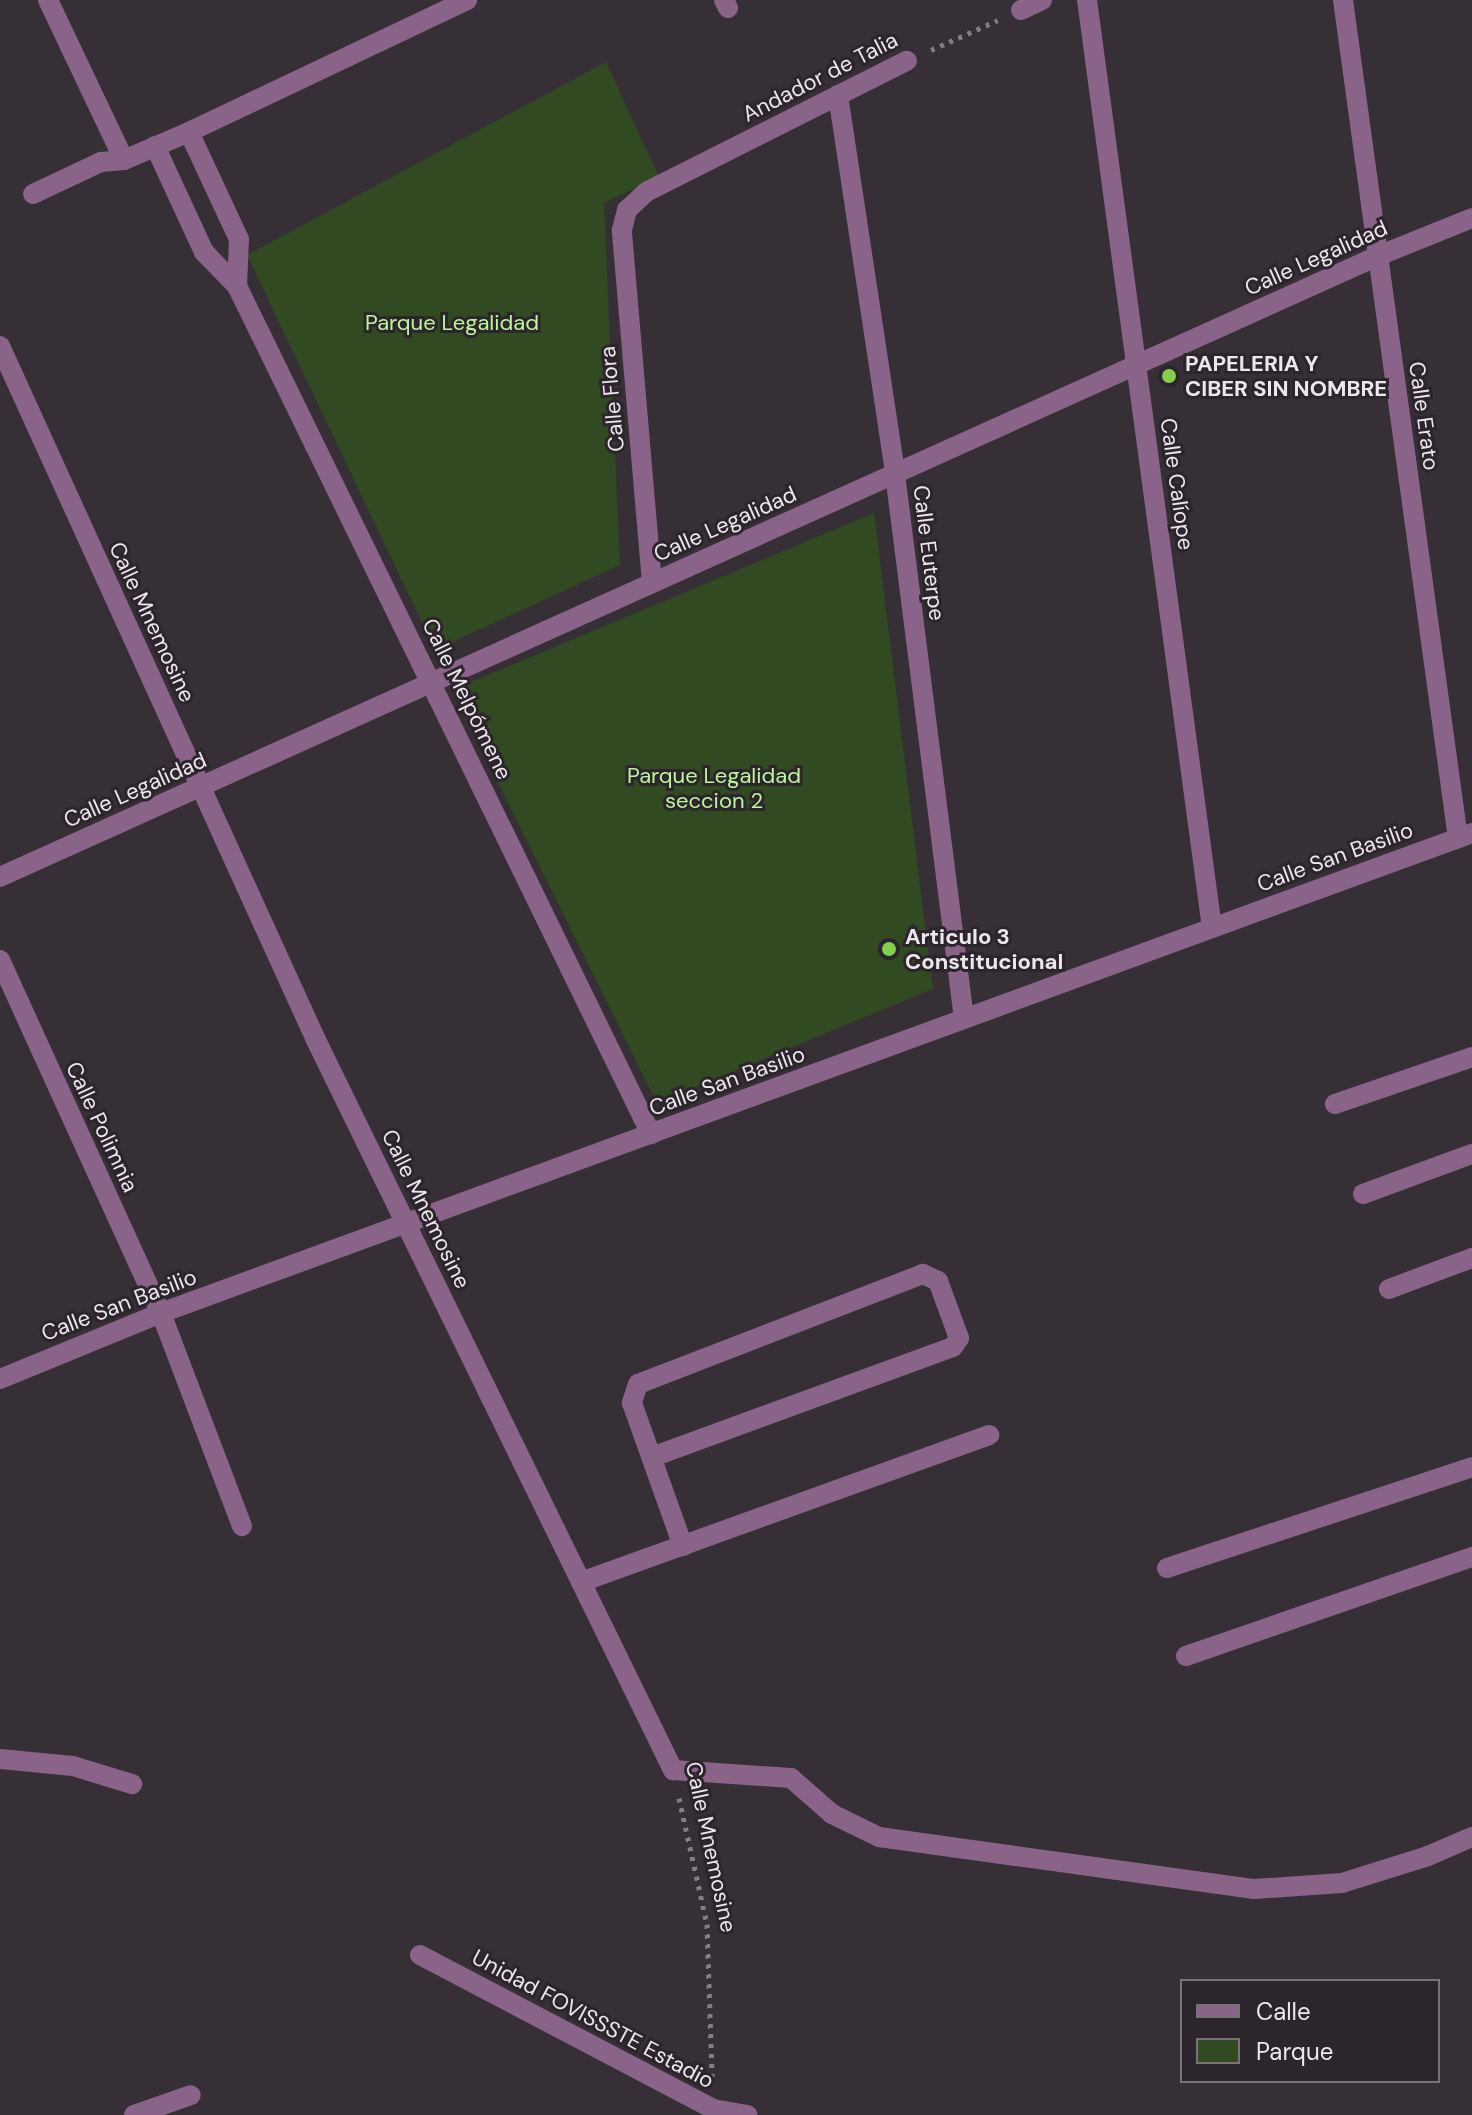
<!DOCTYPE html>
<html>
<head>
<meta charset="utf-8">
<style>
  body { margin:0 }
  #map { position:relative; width:1472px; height:2115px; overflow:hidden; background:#362f36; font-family:"DM Sans",sans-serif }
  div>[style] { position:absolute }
  .green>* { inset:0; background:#314a21 }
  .path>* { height:5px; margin-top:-2.5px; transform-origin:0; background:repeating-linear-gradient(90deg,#847e84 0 4px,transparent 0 10px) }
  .minor>* { height:20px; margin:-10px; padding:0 10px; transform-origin:10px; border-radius:10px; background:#896388 }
  .dots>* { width:22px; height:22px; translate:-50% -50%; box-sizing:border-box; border:4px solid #2c252c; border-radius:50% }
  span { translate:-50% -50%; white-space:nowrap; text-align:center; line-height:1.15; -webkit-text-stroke:6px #2c252c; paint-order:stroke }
  .street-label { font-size:22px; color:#ece7ec }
  .park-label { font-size:22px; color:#bcf69b }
  .poi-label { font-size:22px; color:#ece7ec; font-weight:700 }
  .left { translate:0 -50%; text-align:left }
  .legend { position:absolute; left:1180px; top:1979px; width:260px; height:104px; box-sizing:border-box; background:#2c252c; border:2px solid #797379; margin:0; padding:10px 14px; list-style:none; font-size:24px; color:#ece7ec }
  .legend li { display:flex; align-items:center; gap:16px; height:40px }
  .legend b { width:40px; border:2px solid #797379 }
</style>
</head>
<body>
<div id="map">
  <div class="green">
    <div style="clip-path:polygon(606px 62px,659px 177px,604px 203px,620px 565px,435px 650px,247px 255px)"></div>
    <div style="clip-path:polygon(874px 513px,933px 989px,657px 1103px,452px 690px)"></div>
  </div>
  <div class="path">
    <div style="left:931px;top:50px;width:73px;rotate:-24.1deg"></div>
    <div style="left:679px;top:1798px;width:129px;rotate:77.5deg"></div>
    <div style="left:707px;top:1924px;width:153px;rotate:88.1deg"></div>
  </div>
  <div class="minor">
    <div style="left:48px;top:0;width:177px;rotate:64.6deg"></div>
    <div style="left:724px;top:0;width:9px;rotate:63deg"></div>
    <div style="left:1087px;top:0;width:936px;rotate:82.33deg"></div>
    <div style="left:1343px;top:0;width:846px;rotate:82.19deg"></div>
    <div style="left:1021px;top:10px;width:23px;rotate:-25deg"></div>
    <div style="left:838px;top:95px;width:383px;rotate:81.4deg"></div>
    <div style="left:895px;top:474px;width:549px;rotate:82.78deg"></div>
    <div style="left:189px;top:132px;width:118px;rotate:65deg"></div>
    <div style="left:239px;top:239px;width:47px;rotate:92.4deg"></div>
    <div style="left:155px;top:146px;width:117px;rotate:65.2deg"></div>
    <div style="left:204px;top:252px;width:47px;rotate:45.9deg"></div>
    <div style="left:237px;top:286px;width:944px;rotate:63.98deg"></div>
    <div style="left:33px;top:194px;width:75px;rotate:-25.2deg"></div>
    <div style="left:101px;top:162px;width:23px;rotate:-5deg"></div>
    <div style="left:124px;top:160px;width:71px;rotate:-23.3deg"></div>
    <div style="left:189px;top:132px;width:308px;rotate:-25.4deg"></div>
    <div style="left:0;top:346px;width:760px;rotate:65.52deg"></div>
    <div style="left:315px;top:1038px;width:815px;rotate:63.94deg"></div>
    <div style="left:673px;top:1770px;width:118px;rotate:3.9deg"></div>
    <div style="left:791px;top:1778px;width:55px;rotate:41.3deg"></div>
    <div style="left:832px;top:1814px;width:52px;rotate:26.1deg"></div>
    <div style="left:879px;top:1837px;width:379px;rotate:7.9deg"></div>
    <div style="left:1254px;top:1889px;width:88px;rotate:-3.9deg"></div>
    <div style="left:1342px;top:1883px;width:90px;rotate:-17.4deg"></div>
    <div style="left:1428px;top:1856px;width:48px;rotate:-23.4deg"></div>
    <div style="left:652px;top:583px;width:354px;rotate:-94.9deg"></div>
    <div style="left:622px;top:230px;width:21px;rotate:-76deg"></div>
    <div style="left:627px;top:210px;width:26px;rotate:-43deg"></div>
    <div style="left:646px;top:192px;width:292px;rotate:-26.7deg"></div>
    <div style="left:0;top:877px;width:1511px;rotate:-24.26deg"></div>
    <div style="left:1378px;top:256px;width:101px;rotate:-22deg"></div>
    <div style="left:0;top:960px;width:388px;rotate:65.5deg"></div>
    <div style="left:161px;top:1313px;width:228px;rotate:69.2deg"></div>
    <div style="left:1335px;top:1104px;width:145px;rotate:-18.9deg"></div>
    <div style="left:1363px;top:1194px;width:116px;rotate:-20.2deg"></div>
    <div style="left:1389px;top:1289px;width:89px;rotate:-20.5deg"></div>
    <div style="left:0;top:1379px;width:174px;rotate:-22.3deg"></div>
    <div style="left:161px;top:1313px;width:1396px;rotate:-20.11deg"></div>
    <div style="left:652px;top:1457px;width:320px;rotate:-20.1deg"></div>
    <div style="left:953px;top:1347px;width:11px;rotate:-56deg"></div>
    <div style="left:959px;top:1338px;width:61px;rotate:-110.2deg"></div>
    <div style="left:938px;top:1281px;width:17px;rotate:-155deg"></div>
    <div style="left:923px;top:1274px;width:305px;rotate:158.9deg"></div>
    <div style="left:638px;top:1384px;width:20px;rotate:108deg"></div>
    <div style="left:632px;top:1403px;width:152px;rotate:70.4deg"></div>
    <div style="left:1167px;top:1568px;width:321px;rotate:-18.3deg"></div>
    <div style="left:581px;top:1582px;width:434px;rotate:-19.8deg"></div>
    <div style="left:1186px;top:1656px;width:303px;rotate:-19.1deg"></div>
    <div style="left:0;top:1759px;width:73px;rotate:5.5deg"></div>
    <div style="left:73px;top:1766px;width:62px;rotate:17deg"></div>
    <div style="left:420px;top:1955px;width:331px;rotate:27.7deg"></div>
    <div style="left:713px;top:2109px;width:35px;rotate:10deg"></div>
    <div style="left:134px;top:2115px;width:60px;rotate:-19.3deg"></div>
  </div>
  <div class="dots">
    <div style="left:1169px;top:376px;background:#83d04f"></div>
    <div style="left:889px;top:949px;background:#83d04f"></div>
  </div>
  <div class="street-label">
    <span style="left:820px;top:77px;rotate:-27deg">Andador de Talia</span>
    <span style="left:1316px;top:258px;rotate:-24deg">Calle Legalidad</span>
    <span style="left:612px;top:399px;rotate:-95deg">Calle Flora</span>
    <span style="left:1424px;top:416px;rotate:82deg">Calle Erato</span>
    <span style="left:1177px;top:484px;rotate:82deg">Calle Calíope</span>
    <span style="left:725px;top:524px;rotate:-24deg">Calle Legalidad</span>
    <span style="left:929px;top:553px;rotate:83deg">Calle Euterpe</span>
    <span style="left:152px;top:622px;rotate:65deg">Calle Mnemosine</span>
    <span style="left:467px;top:699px;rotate:64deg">Calle Melpómene</span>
    <span style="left:135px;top:790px;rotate:-24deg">Calle Legalidad</span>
    <span style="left:1335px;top:857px;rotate:-20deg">Calle San Basilio</span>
    <span style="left:727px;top:1081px;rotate:-20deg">Calle San Basilio</span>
    <span style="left:102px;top:1127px;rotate:65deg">Calle Polimnia</span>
    <span style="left:426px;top:1209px;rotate:64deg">Calle Mnemosine</span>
    <span style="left:119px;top:1305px;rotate:-21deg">Calle San Basilio</span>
    <span style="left:711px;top:1847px;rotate:78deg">Calle Mnemosine</span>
    <span style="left:593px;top:2019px;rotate:28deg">Unidad FOVISSSTE Estadio</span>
  </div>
  <div class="park-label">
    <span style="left:452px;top:323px">Parque Legalidad</span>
    <span style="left:714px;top:788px">Parque Legalidad<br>seccion 2</span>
  </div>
  <div class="poi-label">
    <span class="left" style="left:1185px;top:376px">PAPELERIA Y<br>CIBER SIN NOMBRE</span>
    <span class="left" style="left:905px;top:949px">Articulo 3<br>Constitucional</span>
  </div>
  <ul class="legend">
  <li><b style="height:10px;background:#896388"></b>Calle</li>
  <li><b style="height:22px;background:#314a21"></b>Parque</li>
  </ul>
</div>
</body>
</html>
